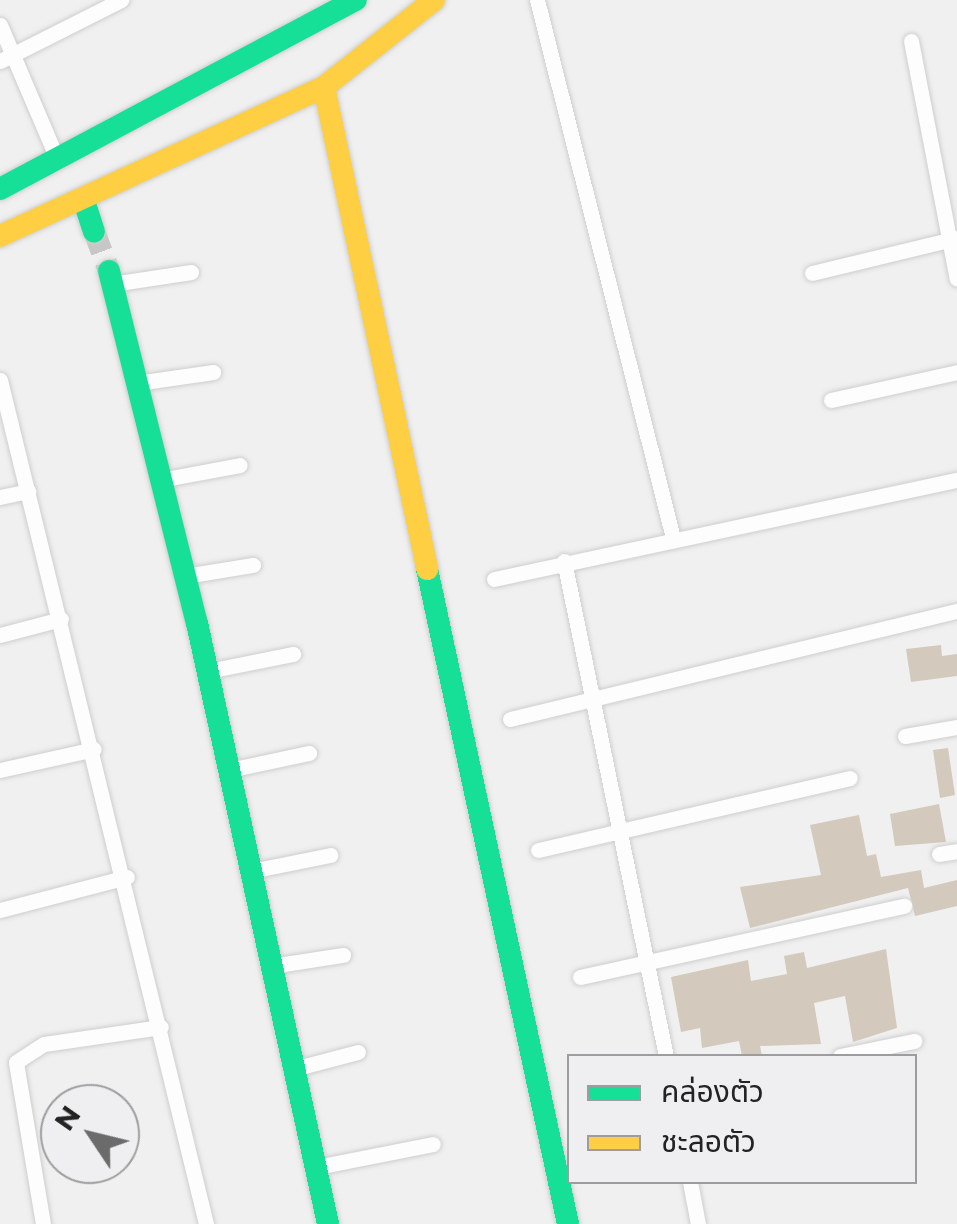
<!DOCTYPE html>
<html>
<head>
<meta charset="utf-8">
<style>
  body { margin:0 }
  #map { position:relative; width:957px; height:1224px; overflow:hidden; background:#f0f0f0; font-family:Montserrat,"Noto Sans Thai",sans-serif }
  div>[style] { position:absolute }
  .building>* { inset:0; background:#d3c9bd }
  .secondary-tunnel>* { height:22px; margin-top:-11px; transform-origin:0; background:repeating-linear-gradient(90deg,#c7c7c7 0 22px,transparent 0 33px) }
  .roads { filter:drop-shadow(0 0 2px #cecece) drop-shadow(0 0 2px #cecece) }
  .street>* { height:15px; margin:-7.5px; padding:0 7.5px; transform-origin:7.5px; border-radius:7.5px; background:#fdfdfd }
  .fast>* { height:22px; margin:-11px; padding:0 11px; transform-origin:11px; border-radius:11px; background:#16e098 }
  .slow>* { height:22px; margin:-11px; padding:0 11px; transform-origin:11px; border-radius:11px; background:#ffcf43 }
  span { translate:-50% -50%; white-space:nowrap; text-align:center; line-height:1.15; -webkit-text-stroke:8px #efeff1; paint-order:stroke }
  .legend { position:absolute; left:567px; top:1054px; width:350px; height:130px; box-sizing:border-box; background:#efeff1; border:2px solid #9d9d9f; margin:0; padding:12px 18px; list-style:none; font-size:30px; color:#232323 }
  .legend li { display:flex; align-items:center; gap:20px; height:50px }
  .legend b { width:50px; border:2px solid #9d9d9f }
  .north { position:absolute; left:40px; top:1084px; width:100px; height:100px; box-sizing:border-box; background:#efeff1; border:2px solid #9d9d9f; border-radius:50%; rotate:305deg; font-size:28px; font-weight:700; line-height:40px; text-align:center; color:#232323 }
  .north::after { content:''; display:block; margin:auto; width:35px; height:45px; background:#6b6b6b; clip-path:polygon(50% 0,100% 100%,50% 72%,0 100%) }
</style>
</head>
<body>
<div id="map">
  <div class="building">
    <div style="clip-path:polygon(941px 645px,942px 656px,957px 654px,957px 676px,911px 682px,906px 649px)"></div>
    <div style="clip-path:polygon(948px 748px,955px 795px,940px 798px,933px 750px)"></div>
    <div style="clip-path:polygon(939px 804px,946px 842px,895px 846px,890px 814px)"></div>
    <div style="clip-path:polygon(859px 815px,867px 856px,876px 854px,881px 877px,921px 870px,924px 888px,957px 880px,957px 906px,915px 916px,908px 888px,750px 928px,740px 887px,821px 875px,810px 825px)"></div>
    <div style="clip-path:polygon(886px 949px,897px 1028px,853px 1042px,845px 996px,814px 1003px,821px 1044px,760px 1046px,762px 1056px,742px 1056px,739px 1041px,702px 1048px,700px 1028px,681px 1032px,671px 977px,748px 960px,751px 981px,787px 974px,784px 956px,804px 952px,807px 968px)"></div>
  </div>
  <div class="secondary-tunnel">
    <div style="left:94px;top:231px;width:43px;rotate:69.4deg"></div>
  </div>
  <div class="roads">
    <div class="street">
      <div style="left:537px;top:0;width:555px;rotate:75.81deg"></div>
      <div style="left:0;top:25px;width:148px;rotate:66.9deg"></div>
      <div style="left:911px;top:41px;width:242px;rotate:79.1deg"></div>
      <div style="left:0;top:61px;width:136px;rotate:-26.8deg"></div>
      <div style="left:812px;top:273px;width:149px;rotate:-13.6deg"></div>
      <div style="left:112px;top:284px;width:80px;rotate:-8.6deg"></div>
      <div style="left:0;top:380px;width:869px;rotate:76.28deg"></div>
      <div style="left:137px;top:383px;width:77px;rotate:-8.2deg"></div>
      <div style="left:831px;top:400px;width:129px;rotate:-12.5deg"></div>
      <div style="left:160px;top:480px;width:81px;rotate:-10.6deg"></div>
      <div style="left:0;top:497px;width:29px;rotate:-12deg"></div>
      <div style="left:564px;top:561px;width:505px;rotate:78.36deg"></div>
      <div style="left:185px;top:576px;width:69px;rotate:-9.2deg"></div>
      <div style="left:494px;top:579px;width:473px;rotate:-12.1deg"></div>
      <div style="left:0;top:635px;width:63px;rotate:-14.7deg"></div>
      <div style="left:208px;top:671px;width:87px;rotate:-11.3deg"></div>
      <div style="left:510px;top:719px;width:460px;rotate:-13.6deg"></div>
      <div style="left:905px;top:736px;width:53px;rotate:-9.8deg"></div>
      <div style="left:0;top:770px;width:96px;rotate:-12.6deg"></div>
      <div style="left:229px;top:770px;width:82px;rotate:-12deg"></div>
      <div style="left:538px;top:850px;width:320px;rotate:-13deg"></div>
      <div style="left:939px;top:854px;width:18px;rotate:-9deg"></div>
      <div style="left:251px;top:871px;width:81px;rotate:-11.4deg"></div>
      <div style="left:0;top:910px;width:131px;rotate:-14.6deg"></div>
      <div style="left:271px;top:966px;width:73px;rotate:-8.7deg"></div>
      <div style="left:580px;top:977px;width:332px;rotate:-12.4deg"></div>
      <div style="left:840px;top:1056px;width:76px;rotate:-11.5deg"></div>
      <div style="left:297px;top:1068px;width:63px;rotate:-14.7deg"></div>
      <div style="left:317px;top:1167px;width:118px;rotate:-11.2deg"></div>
      <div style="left:690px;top:1182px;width:43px;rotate:79.2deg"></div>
      <div style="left:43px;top:1224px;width:164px;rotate:-99.5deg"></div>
      <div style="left:16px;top:1062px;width:33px;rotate:-33deg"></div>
      <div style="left:44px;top:1044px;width:118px;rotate:-8.3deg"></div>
    </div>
    <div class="fast">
      <div style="left:0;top:189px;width:403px;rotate:-28deg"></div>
      <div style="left:84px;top:201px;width:32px;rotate:72deg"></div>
      <div style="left:109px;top:271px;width:363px;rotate:76deg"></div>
      <div style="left:197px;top:623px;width:615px;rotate:77.7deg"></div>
      <div style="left:427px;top:569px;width:670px;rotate:77.85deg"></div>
    </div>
    <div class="slow">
      <div style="left:324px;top:87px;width:493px;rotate:77.9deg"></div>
      <div style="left:0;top:236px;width:357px;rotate:-24.7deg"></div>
      <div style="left:324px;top:87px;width:140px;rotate:-38.3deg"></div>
    </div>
  </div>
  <ul class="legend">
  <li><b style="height:12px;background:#16e098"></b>คล่องตัว</li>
  <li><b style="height:12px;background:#ffcf43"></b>ชะลอตัว</li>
  </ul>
  <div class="north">N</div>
</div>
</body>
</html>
